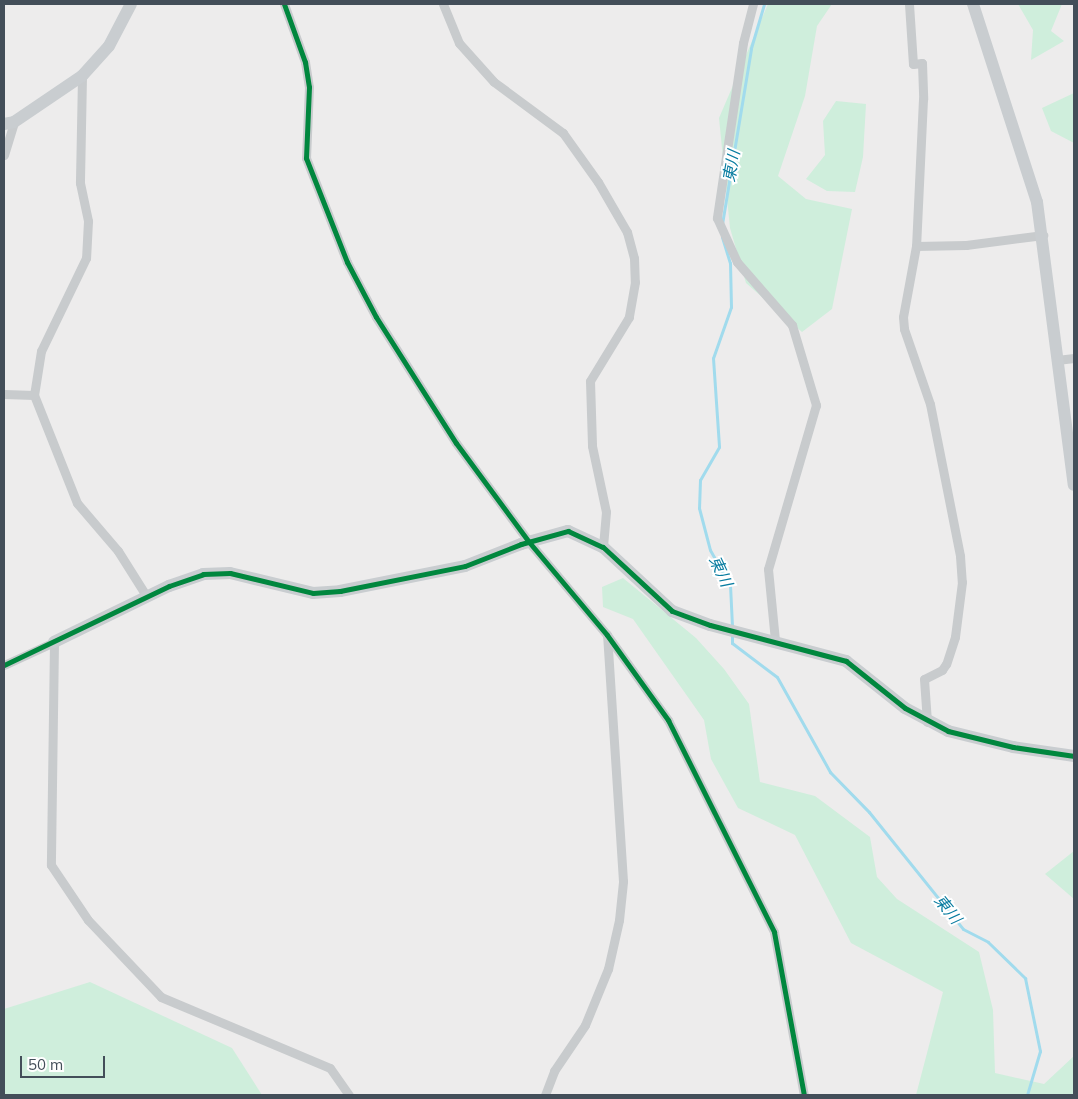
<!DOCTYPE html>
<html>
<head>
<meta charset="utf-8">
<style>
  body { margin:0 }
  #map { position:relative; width:1078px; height:1099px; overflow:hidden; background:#edecec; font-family:Mulish,"Noto Sans JP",sans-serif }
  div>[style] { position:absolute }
  .green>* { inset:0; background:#cfeedc }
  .stream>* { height:3px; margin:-1.5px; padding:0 1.5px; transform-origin:1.5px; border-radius:1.5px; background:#a1dbed }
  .street>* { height:9px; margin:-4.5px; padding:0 4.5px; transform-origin:4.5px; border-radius:4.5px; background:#c8cbcd }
  .secondary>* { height:12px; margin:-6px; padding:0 6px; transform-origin:6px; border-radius:6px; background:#c9cdd0 }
  .cycleway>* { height:5px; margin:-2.5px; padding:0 2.5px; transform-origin:2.5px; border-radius:2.5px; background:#00873e }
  span { translate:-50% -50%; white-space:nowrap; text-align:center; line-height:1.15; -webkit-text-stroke:4px #fff; paint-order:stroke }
  .water-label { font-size:16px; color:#087ca0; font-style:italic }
  .frame { position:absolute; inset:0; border:5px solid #434e59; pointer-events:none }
  .scale { position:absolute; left:20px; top:1056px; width:85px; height:22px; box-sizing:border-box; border:2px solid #434e59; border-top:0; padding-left:6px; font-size:15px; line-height:18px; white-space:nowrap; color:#434e59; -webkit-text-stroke:4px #fff; paint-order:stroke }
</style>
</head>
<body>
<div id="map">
  <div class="green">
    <div style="clip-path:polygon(768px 4px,832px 4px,817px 26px,805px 96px,778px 176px,806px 199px,852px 209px,832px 309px,802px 332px,746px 283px,730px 228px,719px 118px)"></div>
    <div style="clip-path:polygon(1018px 4px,1062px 4px,1051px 31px,1064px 41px,1031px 60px,1033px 30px)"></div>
    <div style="clip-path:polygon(1074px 93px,1074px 150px,1074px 143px,1051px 131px,1042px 108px)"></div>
    <div style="clip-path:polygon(836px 101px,866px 104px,863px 157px,855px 192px,827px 191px,806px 179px,825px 155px,823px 121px)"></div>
    <div style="clip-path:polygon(623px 578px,696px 638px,724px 669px,749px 704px,760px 782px,815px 796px,870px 837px,877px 877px,897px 899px,979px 952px,993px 1010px,995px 1073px,1044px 1084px,1074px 1056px,1074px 1095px,916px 1095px,943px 992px,851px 943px,795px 835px,738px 808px,711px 759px,704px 720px,633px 619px,603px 607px,602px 587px)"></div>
    <div style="clip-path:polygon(1074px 851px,1074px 899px,1045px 874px)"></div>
    <div style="clip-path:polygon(90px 982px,232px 1048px,262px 1095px,4px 1095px,4px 1009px)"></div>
  </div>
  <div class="stream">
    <div style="left:722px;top:224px;width:178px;rotate:-80.6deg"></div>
    <div style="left:751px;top:48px;width:46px;rotate:-73.5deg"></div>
    <div style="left:722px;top:237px;width:27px;rotate:73deg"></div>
    <div style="left:730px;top:263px;width:44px;rotate:88.7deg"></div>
    <div style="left:731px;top:307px;width:54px;rotate:109.4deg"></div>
    <div style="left:713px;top:358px;width:89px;rotate:86.1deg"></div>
    <div style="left:719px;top:447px;width:38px;rotate:120deg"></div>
    <div style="left:700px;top:480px;width:28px;rotate:92deg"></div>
    <div style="left:699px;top:508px;width:43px;rotate:75.3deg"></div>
    <div style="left:710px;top:550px;width:40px;rotate:60.3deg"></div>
    <div style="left:730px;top:585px;width:41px;rotate:87.2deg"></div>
    <div style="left:732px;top:635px;width:8px;rotate:90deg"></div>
    <div style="left:732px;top:643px;width:56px;rotate:37.1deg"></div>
    <div style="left:777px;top:677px;width:109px;rotate:60.8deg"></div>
    <div style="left:830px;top:772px;width:56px;rotate:45.7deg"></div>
    <div style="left:869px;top:812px;width:150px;rotate:51.2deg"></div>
    <div style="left:963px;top:929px;width:28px;rotate:27deg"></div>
    <div style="left:988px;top:942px;width:52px;rotate:44.2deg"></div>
    <div style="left:1025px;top:978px;width:75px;rotate:78.4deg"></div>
    <div style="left:1040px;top:1051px;width:46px;rotate:106.5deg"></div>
  </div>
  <div class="street">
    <div style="left:284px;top:4px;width:62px;rotate:70.1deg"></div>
    <div style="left:305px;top:62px;width:25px;rotate:81deg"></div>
    <div style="left:309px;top:87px;width:71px;rotate:92.4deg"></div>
    <div style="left:306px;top:158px;width:112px;rotate:68.5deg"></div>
    <div style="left:347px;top:262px;width:62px;rotate:62.2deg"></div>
    <div style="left:376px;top:317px;width:149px;rotate:57.6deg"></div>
    <div style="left:456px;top:443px;width:123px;rotate:53.6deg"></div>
    <div style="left:529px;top:542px;width:121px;rotate:50deg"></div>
    <div style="left:607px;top:635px;width:105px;rotate:54.3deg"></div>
    <div style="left:668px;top:720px;width:237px;rotate:63.4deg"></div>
    <div style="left:774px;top:932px;width:166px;rotate:79.6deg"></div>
    <div style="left:443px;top:4px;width:42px;rotate:67.7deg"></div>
    <div style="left:459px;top:43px;width:52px;rotate:48.1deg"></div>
    <div style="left:494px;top:82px;width:86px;rotate:36.5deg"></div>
    <div style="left:563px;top:133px;width:60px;rotate:54.5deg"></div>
    <div style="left:598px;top:182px;width:58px;rotate:59.9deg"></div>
    <div style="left:627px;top:232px;width:27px;rotate:75deg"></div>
    <div style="left:634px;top:258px;width:24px;rotate:88deg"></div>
    <div style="left:635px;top:282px;width:36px;rotate:100deg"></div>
    <div style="left:629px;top:317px;width:75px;rotate:121.4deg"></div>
    <div style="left:590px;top:381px;width:65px;rotate:88.2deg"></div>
    <div style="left:592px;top:446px;width:67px;rotate:78deg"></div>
    <div style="left:606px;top:512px;width:35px;rotate:95deg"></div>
    <div style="left:753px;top:4px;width:40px;rotate:104.4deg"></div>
    <div style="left:743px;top:43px;width:177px;rotate:98.5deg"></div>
    <div style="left:717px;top:218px;width:48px;rotate:65.6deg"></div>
    <div style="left:737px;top:262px;width:84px;rotate:48.9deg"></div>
    <div style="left:792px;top:325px;width:84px;rotate:73.3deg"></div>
    <div style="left:816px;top:405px;width:171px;rotate:106.3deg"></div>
    <div style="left:768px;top:569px;width:71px;rotate:84.4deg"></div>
    <div style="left:909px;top:4px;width:60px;rotate:86.2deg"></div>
    <div style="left:913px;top:64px;width:9px;rotate:-6deg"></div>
    <div style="left:922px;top:63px;width:36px;rotate:88deg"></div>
    <div style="left:923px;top:99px;width:147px;rotate:92.7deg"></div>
    <div style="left:916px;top:246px;width:72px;rotate:100.4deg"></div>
    <div style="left:903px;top:317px;width:12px;rotate:85deg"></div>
    <div style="left:904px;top:329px;width:79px;rotate:70.9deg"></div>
    <div style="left:930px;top:404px;width:155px;rotate:78.8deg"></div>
    <div style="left:960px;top:556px;width:26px;rotate:86deg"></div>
    <div style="left:962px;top:582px;width:55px;rotate:97.3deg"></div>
    <div style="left:955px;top:637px;width:28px;rotate:108deg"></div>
    <div style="left:946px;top:664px;width:7px;rotate:124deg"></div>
    <div style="left:942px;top:670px;width:20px;rotate:153deg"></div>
    <div style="left:924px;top:679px;width:43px;rotate:86deg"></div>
    <div style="left:82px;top:76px;width:107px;rotate:91.1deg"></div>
    <div style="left:80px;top:183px;width:39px;rotate:78deg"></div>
    <div style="left:88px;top:221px;width:37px;rotate:93deg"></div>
    <div style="left:86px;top:258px;width:103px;rotate:115.8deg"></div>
    <div style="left:41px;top:351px;width:45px;rotate:99deg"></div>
    <div style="left:34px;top:395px;width:116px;rotate:68.3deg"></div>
    <div style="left:77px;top:503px;width:63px;rotate:49.5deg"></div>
    <div style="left:118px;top:551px;width:54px;rotate:57.8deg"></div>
    <div style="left:4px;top:155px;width:34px;rotate:-73deg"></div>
    <div style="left:916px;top:246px;width:50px;rotate:-1.1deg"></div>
    <div style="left:966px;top:245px;width:78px;rotate:-7.4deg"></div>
    <div style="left:1057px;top:360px;width:17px;rotate:-7deg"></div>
    <div style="left:4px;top:394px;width:30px;rotate:2deg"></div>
    <div style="left:4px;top:665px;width:55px;rotate:-24.7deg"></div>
    <div style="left:54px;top:642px;width:223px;rotate:90.8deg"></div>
    <div style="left:51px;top:865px;width:66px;rotate:56.1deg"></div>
    <div style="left:88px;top:920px;width:106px;rotate:46.5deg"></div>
    <div style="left:161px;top:997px;width:183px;rotate:22.8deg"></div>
    <div style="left:330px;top:1068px;width:33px;rotate:55deg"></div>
    <div style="left:545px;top:1095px;width:26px;rotate:-69deg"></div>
    <div style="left:554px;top:1071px;width:55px;rotate:-56deg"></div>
    <div style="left:585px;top:1025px;width:61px;rotate:-67.7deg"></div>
    <div style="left:608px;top:969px;width:50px;rotate:-77.3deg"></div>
    <div style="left:619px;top:920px;width:39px;rotate:-84deg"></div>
    <div style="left:623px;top:881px;width:247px;rotate:-93.7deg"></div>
  </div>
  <div class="secondary">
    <div style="left:973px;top:4px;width:208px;rotate:72.1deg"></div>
    <div style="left:1037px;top:202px;width:285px;rotate:82.6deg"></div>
    <div style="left:4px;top:124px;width:10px;rotate:-11deg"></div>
    <div style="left:14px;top:122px;width:82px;rotate:-34.1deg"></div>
    <div style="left:82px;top:76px;width:40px;rotate:-48deg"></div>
    <div style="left:109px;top:46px;width:47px;rotate:-62.4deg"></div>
    <div style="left:54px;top:642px;width:128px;rotate:-26deg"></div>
    <div style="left:169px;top:586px;width:36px;rotate:-19deg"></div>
    <div style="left:203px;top:574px;width:27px;rotate:-2deg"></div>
    <div style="left:230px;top:573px;width:85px;rotate:13.5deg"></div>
    <div style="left:313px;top:593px;width:27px;rotate:-4deg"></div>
    <div style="left:340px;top:591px;width:127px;rotate:-11.3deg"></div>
    <div style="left:465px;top:566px;width:60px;rotate:-21.4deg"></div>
    <div style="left:521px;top:544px;width:49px;rotate:-15.5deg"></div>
    <div style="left:568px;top:531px;width:38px;rotate:25deg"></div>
    <div style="left:603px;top:547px;width:94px;rotate:42.8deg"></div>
    <div style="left:672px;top:611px;width:40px;rotate:20.2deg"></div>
    <div style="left:710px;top:625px;width:141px;rotate:14.8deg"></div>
    <div style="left:846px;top:661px;width:75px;rotate:38.5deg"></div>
    <div style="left:905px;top:708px;width:49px;rotate:28.1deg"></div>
    <div style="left:948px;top:731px;width:67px;rotate:13.8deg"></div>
    <div style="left:1013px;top:747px;width:62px;rotate:8.4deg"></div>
  </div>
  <div class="cycleway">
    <div style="left:284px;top:4px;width:62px;rotate:70.1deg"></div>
    <div style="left:305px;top:62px;width:25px;rotate:81deg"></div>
    <div style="left:309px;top:87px;width:71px;rotate:92.4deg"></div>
    <div style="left:306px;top:158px;width:112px;rotate:68.5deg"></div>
    <div style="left:347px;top:262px;width:62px;rotate:62.2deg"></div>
    <div style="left:376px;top:317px;width:149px;rotate:57.6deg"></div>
    <div style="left:456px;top:443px;width:123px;rotate:53.6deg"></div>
    <div style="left:529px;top:542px;width:121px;rotate:50deg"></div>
    <div style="left:607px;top:635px;width:105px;rotate:54.3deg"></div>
    <div style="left:668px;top:720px;width:237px;rotate:63.4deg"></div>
    <div style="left:774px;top:932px;width:166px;rotate:79.6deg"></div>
    <div style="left:4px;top:665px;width:183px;rotate:-25.6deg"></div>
    <div style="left:169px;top:586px;width:36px;rotate:-19deg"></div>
    <div style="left:203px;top:574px;width:27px;rotate:-2deg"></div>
    <div style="left:230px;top:573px;width:85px;rotate:13.5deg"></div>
    <div style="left:313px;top:593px;width:27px;rotate:-4deg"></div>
    <div style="left:340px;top:591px;width:127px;rotate:-11.3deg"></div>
    <div style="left:465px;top:566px;width:60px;rotate:-21.4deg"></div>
    <div style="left:521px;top:544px;width:49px;rotate:-15.5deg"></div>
    <div style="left:568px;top:531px;width:38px;rotate:25deg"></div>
    <div style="left:603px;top:547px;width:94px;rotate:42.8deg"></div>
    <div style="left:672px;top:611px;width:40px;rotate:20.2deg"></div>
    <div style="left:710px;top:625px;width:141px;rotate:14.8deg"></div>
    <div style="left:846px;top:661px;width:75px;rotate:38.5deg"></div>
    <div style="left:905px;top:708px;width:49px;rotate:28.1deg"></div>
    <div style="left:948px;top:731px;width:67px;rotate:13.8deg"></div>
    <div style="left:1013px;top:747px;width:62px;rotate:8.4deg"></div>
  </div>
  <div class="water-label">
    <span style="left:731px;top:166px;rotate:-80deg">東川</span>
    <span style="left:721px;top:571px;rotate:65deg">東川</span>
    <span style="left:948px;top:909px;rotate:51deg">東川</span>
  </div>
  <div class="frame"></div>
  <div class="scale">50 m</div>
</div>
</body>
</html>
